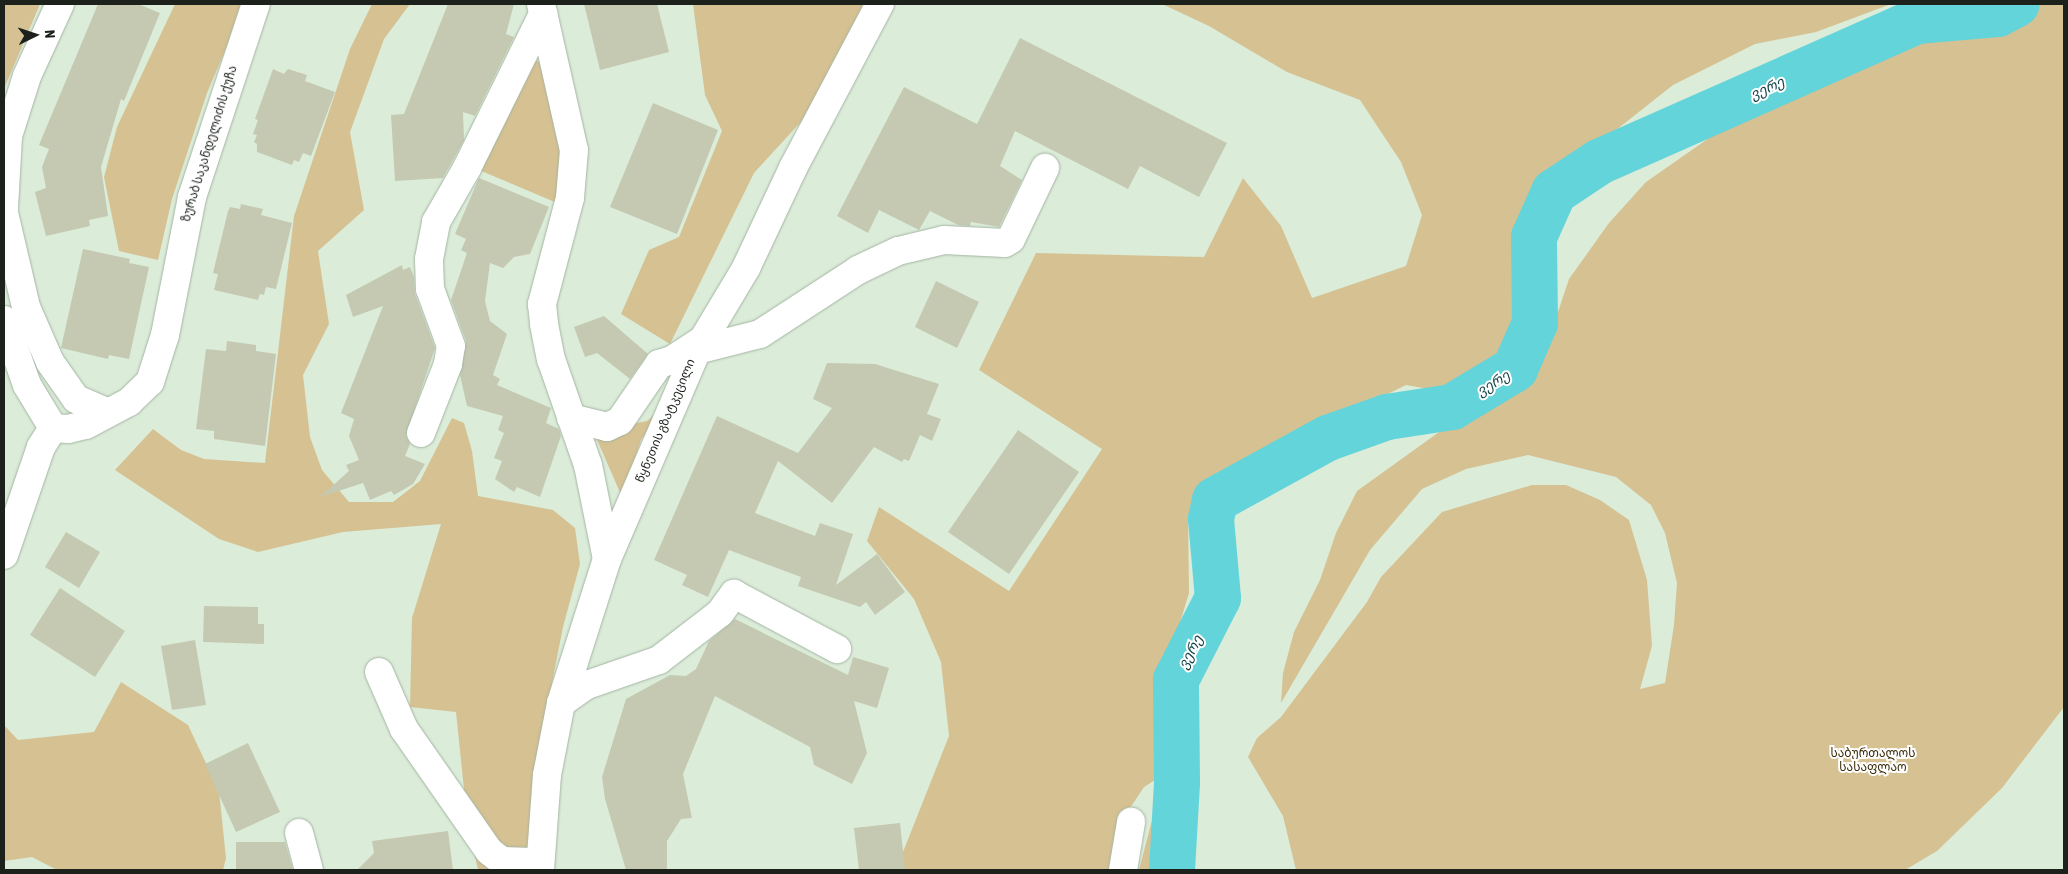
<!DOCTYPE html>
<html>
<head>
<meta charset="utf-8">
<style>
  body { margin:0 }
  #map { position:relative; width:2068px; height:874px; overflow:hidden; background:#dbecd9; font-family:"Asap Condensed","Noto Sans Georgian",sans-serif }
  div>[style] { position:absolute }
  .green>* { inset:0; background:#d6c192 }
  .river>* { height:46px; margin:-23px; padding:0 23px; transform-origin:23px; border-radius:23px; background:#63d4da }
  .building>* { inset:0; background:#c5c9b2 }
  .roads { filter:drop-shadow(0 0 1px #a4b5a3) drop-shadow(0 0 1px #a4b5a3) }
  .minor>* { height:28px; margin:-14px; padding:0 14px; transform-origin:14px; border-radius:14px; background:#fff }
  .secondary>* { height:28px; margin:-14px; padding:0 14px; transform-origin:14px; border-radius:14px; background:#fff }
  span { translate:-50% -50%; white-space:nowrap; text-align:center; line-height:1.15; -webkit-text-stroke:4px #fff; paint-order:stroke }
  .street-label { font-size:12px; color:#1c221b }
  .park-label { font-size:12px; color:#3a2c09 }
  .water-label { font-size:14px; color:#114548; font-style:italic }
  .frame { position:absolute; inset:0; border:5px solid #1c221b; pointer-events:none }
  .north { position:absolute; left:10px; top:10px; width:50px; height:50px; -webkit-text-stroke:4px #fff; paint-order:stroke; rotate:86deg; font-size:14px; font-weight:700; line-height:20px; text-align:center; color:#1c221b }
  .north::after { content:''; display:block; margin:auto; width:18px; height:22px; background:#1c221b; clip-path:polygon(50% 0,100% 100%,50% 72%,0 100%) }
</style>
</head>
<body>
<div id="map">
  <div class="green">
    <div style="clip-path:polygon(4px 4px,40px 4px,4px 89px)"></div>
    <div style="clip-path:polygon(175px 4px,245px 4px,207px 93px,172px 199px,158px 260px,119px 251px,104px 177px,117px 127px)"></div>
    <div style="clip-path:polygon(372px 4px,410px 4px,384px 39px,350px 132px,364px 210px,318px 251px,329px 324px,303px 375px,310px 437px,322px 470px,349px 502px,393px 502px,420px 481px,452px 418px,464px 423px,472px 451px,478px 496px,553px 510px,575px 528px,580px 564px,563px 627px,537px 759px,525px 870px,478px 870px,467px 818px,456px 712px,410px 707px,412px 618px,441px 524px,343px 532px,258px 552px,219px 539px,115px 470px,153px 429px,181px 450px,204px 459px,265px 463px,294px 216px,350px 49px)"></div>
    <div style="clip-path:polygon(693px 4px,868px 4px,809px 113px,754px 173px,670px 344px,621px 314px,649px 250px,679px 237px,722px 131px,705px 95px)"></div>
    <div style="clip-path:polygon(1162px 4px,1891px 4px,1816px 32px,1755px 44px,1673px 85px,1544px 187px,1531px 231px,1525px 324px,1500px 363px,1440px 391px,1406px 385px,1207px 483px,1188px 515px,1189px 593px,1164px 675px,1163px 775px,1144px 787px,1130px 808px,1116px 870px,890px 870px,901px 857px,949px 736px,941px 662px,914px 599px,867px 541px,879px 507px,1009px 591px,1102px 449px,979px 370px,1036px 253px,1204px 257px,1243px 178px,1281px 226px,1312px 298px,1406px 266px,1422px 215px,1401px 162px,1360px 100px,1287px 72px,1209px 26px)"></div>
    <div style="clip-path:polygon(2037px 4px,2064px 4px,2064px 707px,2002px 788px,1937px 851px,1905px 870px,1296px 870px,1283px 816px,1248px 757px,1257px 738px,1281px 717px,1367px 602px,1381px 577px,1442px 512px,1532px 485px,1566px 485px,1600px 500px,1629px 520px,1647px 580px,1652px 646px,1640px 689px,1665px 683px,1674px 625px,1677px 583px,1665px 533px,1651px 505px,1616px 477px,1528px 455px,1466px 469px,1422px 489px,1370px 550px,1281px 703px,1283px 673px,1294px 632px,1320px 580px,1336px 533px,1357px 491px,1460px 417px,1509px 395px,1546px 348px,1569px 279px,1609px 223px,1646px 182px,1742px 115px,1804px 81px,1963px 26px,2001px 21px)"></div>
    <div style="clip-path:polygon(531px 59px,540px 62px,556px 107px,569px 208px,479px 170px)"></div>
    <div style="clip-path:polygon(664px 406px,641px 440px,622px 497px,588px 419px,627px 425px,647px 421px)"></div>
    <div style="clip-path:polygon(121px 682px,188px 725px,219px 791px,226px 858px,223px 870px,57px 870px,32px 857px,4px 861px,4px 725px,18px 740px,94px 732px)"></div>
    <div style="clip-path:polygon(1166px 801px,1162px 870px,1139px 870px,1156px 805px)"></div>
  </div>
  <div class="river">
    <div style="left:1172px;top:870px;width:88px;rotate:-86.7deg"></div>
    <div style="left:1177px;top:782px;width:102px;rotate:-90.6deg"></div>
    <div style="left:1176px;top:680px;width:92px;rotate:-62.9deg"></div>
    <div style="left:1218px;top:598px;width:79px;rotate:-95.1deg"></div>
    <div style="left:1211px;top:519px;width:19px;rotate:-78deg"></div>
    <div style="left:1215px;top:500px;width:129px;rotate:-28.8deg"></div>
    <div style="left:1328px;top:438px;width:63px;rotate:-19.6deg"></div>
    <div style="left:1387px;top:417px;width:66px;rotate:-8.7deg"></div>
    <div style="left:1452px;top:407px;width:74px;rotate:-31.1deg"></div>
    <div style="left:1515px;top:369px;width:50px;rotate:-66.5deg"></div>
    <div style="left:1535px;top:323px;width:86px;rotate:-90.7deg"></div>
    <div style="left:1534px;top:237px;width:49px;rotate:-66deg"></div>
    <div style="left:1554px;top:192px;width:54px;rotate:-33.7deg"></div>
    <div style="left:1599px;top:162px;width:348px;rotate:-23.9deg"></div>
    <div style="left:1917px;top:21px;width:81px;rotate:-4.9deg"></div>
    <div style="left:1998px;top:14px;width:21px;rotate:-28deg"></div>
  </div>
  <div class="building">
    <div style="clip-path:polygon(98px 4px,138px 4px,160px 13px,124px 101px,121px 99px,101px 167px,108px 216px,89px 220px,90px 226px,46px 236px,35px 192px,46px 188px,42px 167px,49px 149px,39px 145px)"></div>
    <div style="clip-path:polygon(448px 4px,514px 4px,506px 34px,514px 37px,475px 116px,463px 112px,464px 140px,443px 178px,395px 181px,391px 115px,404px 114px)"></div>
    <div style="clip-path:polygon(584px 4px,657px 4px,669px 52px,600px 70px)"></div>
    <div style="clip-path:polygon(1020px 38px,1227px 143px,1199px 197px,1140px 166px,1128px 189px,1015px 131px,1000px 166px,1022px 180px,999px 227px,971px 222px,970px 226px,958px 225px,930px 211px,919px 230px,879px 210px,868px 233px,837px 216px,904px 87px,977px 124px)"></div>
    <div style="clip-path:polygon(273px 69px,284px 74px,288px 69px,307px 75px,305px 81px,335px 92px,311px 156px,303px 153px,299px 162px,294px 160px,292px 165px,257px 152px,257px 144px,254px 142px,257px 135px,253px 134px,258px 120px,255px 119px)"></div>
    <div style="clip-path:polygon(653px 103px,718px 130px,677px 234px,610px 207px)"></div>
    <div style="clip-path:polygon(479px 178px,549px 207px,530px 254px,514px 257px,503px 268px,490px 263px,485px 301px,490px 321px,507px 334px,493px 375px,500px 379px,497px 385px,551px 408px,546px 423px,559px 429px,561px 436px,540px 497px,517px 487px,514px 492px,495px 479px,502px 461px,494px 458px,504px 433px,498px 430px,503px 416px,467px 406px,460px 375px,466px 341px,451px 300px,467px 253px,461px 250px,466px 239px,455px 234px)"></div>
    <div style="clip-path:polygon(241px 204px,263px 209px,261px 215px,292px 223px,276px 289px,266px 287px,264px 295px,260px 294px,258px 300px,214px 290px,218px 274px,213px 273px,228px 211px,230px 207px,240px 209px)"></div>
    <div style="clip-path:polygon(83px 249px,130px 259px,129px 263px,149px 267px,129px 359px,109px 355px,108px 359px,61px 348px)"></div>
    <div style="clip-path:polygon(402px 265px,403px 270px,410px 267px,414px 277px,415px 294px,435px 348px,406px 435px,410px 444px,405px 456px,425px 464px,413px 484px,394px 495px,391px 491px,370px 500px,363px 483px,320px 497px,349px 471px,346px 465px,359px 460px,349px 436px,354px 419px,341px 413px,383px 306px,353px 317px,346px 295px)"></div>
    <div style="clip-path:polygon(936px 281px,979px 302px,957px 348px,915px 327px)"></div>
    <div style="clip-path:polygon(604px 316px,648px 354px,630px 379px,597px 353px,585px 357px,574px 327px)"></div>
    <div style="clip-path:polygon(227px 341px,256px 345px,256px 351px,276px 354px,265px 446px,214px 439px,214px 431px,196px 429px,206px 349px,226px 351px)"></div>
    <div style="clip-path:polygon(827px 363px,875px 364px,939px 384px,927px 414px,941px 419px,932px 441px,920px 435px,909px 461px,904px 459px,902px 462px,874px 447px,832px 503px,778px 461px,755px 513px,815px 536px,820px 523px,853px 534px,836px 585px,877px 554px,905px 592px,875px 615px,866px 602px,860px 607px,798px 586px,801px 577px,729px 550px,708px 597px,682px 585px,687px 575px,654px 560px,717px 416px,798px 453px,832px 408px,813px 399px)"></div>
    <div style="clip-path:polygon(1018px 430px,1079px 472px,1009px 574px,948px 532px)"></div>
    <div style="clip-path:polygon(66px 532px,100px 552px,79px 588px,45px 567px)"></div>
    <div style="clip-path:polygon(60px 588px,125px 631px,95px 677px,30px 635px)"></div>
    <div style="clip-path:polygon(204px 606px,258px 607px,258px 624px,264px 624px,264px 644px,203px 642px)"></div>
    <div style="clip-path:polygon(735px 619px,848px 675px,853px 657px,889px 668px,877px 708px,854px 701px,867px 753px,852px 784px,814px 765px,810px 747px,715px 696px,683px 774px,692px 818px,681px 819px,667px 841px,667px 870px,626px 870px,605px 799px,602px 777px,626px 699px,670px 675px,686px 676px,696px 669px,709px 641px)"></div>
    <div style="clip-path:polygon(195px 640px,206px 705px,172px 710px,161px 646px)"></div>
    <div style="clip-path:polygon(248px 743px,280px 812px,236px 832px,205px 764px)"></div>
    <div style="clip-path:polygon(900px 823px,905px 870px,859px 870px,854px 828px)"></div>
    <div style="clip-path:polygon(448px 831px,453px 870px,357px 870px,374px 853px,372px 841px)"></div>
    <div style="clip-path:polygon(236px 842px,285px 842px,293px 870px,236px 870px)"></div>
  </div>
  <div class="roads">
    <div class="minor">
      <div style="left:541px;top:4px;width:150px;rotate:77.3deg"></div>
      <div style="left:574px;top:150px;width:48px;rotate:94.8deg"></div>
      <div style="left:570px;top:198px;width:110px;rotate:104.8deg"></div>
      <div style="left:542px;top:304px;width:20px;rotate:84deg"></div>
      <div style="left:544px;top:324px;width:36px;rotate:79deg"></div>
      <div style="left:551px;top:359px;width:112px;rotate:70.8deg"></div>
      <div style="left:588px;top:465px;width:96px;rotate:78.6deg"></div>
      <div style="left:4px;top:208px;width:72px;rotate:-86.8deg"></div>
      <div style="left:8px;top:136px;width:63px;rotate:-72.4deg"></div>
      <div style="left:27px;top:76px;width:79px;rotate:-65.4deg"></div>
      <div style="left:4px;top:213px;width:97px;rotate:76.8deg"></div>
      <div style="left:26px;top:307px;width:60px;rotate:66.4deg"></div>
      <div style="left:50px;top:362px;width:45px;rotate:54.9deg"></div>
      <div style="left:76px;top:399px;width:34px;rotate:23deg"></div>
      <div style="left:4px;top:320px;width:69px;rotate:70.5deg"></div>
      <div style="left:27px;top:385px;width:50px;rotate:58.8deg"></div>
      <div style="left:697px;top:350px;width:65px;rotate:-14.3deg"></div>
      <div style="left:760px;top:334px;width:117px;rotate:-33.1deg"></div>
      <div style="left:858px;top:270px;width:44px;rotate:-25.4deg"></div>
      <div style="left:898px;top:251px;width:47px;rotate:-13.4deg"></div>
      <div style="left:944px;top:240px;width:61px;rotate:2.8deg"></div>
      <div style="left:1005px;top:243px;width:7px;rotate:-34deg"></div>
      <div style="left:1011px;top:239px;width:79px;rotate:-64.4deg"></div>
      <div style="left:571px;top:418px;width:37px;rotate:14deg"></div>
      <div style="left:607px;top:427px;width:14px;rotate:-25deg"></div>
      <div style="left:620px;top:421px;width:69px;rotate:-55.6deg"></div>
      <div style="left:659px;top:364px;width:14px;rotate:-17deg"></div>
      <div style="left:672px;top:360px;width:37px;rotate:-33deg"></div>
      <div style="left:53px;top:428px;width:15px;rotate:4deg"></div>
      <div style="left:68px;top:429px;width:18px;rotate:-13deg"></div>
      <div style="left:86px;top:425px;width:49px;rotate:-28.1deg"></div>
      <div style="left:129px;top:402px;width:29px;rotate:-44deg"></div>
      <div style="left:150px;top:382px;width:49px;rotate:-72.3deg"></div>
      <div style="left:165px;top:335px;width:141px;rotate:-78.9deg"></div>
      <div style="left:192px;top:197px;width:203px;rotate:-71.7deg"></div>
      <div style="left:421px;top:433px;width:74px;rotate:-68.6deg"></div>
      <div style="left:448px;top:364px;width:18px;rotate:-81deg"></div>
      <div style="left:451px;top:346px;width:61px;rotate:-110.2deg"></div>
      <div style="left:430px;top:289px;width:30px;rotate:-92deg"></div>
      <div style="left:429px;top:259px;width:38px;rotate:-79deg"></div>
      <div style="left:436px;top:222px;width:62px;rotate:-60.1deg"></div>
      <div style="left:467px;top:168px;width:172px;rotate:-63.7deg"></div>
      <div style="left:4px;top:555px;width:114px;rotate:-71.1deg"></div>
      <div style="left:41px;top:447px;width:22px;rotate:-58deg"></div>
      <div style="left:379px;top:672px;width:62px;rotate:66.3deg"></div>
      <div style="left:404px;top:729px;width:149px;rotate:55.1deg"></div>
      <div style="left:489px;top:851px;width:16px;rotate:38deg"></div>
      <div style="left:502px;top:861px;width:38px;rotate:2deg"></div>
      <div style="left:561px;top:703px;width:32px;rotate:-35deg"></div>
      <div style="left:587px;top:685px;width:76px;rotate:-19.1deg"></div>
      <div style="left:659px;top:660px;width:77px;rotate:-37.6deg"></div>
      <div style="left:720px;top:613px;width:24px;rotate:-54deg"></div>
      <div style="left:734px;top:594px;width:117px;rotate:28.1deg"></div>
      <div style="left:299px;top:833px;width:38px;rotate:75deg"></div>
      <div style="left:1123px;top:870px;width:49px;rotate:-80.5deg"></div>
    </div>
    <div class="secondary">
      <div style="left:540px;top:870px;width:95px;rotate:-85.8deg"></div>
      <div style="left:547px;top:775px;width:73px;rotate:-79deg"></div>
      <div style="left:561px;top:703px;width:151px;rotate:-72.3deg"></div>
      <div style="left:607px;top:559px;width:228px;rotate:-66.7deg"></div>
      <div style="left:697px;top:350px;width:96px;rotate:-59.1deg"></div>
      <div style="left:746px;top:268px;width:110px;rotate:-64.8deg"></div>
      <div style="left:793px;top:168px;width:186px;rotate:-62.1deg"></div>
    </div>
  </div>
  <div class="street-label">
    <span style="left:210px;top:144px;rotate:-73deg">ზურაბ საკანდელიძის ქუჩა</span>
    <span style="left:666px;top:421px;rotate:-67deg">წყნეთის გზატკეცილი</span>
  </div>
  <div class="park-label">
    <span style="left:1873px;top:761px">საბურთალოს<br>სასაფლაო</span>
  </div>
  <div class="water-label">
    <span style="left:1767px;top:88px;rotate:-24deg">ვერე</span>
    <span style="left:1493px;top:383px;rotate:-31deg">ვერე</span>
    <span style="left:1190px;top:652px;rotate:-62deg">ვერე</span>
  </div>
  <div class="frame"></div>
  <div class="north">N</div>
</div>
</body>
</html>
